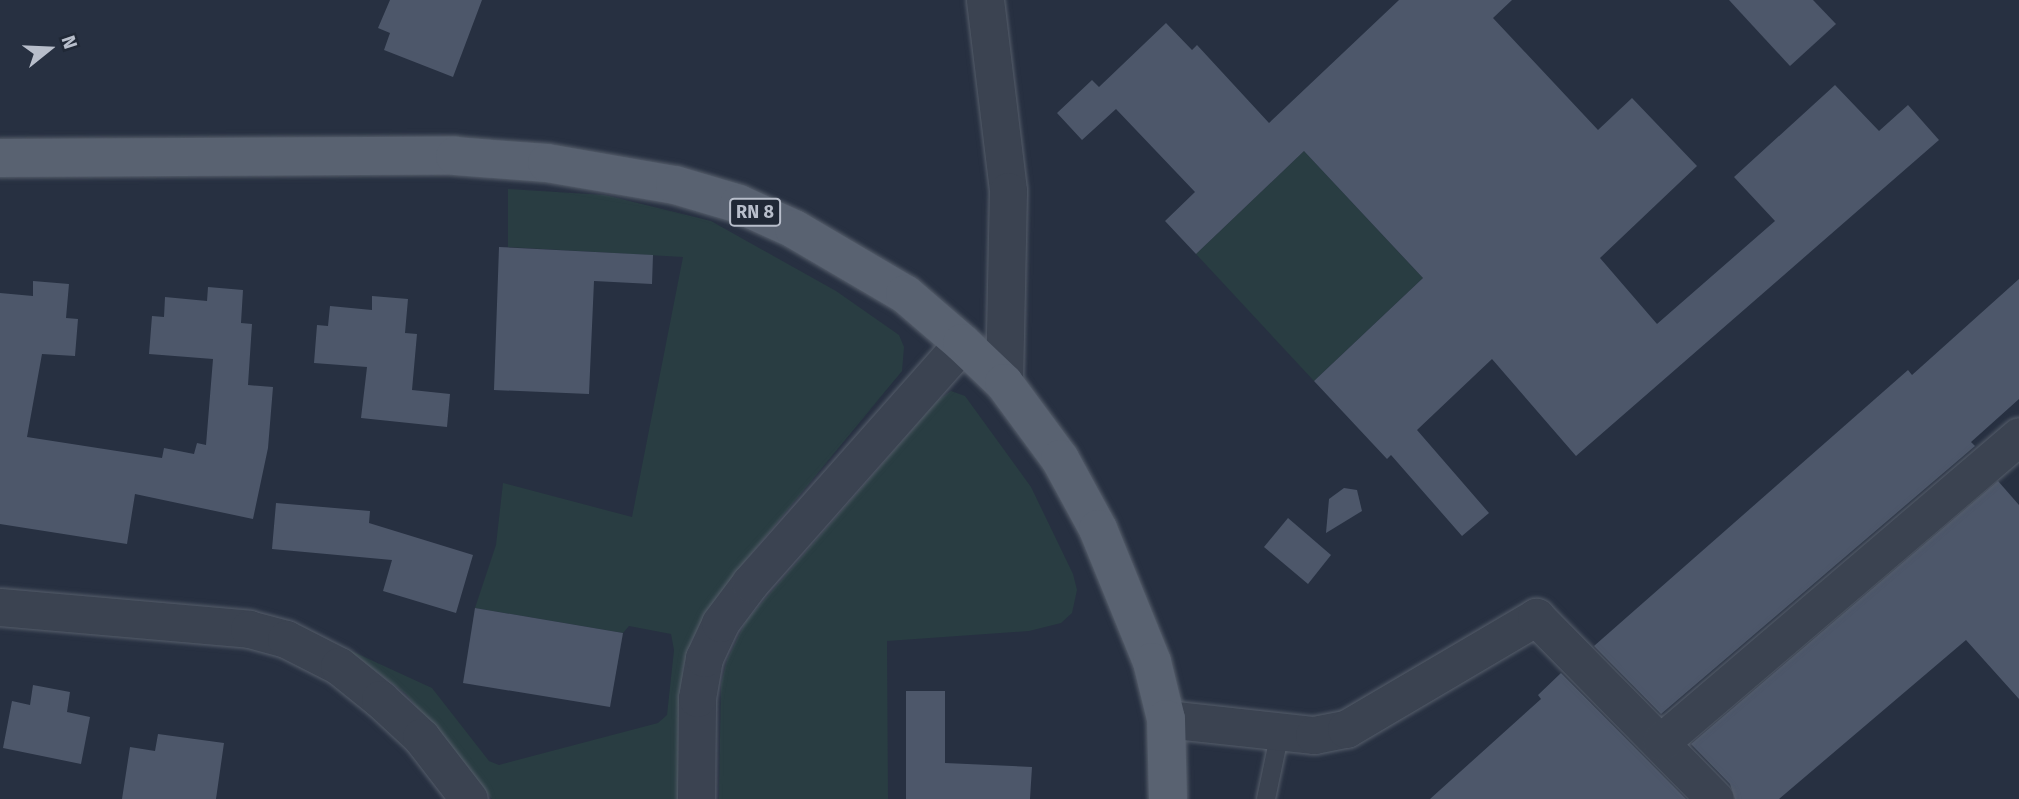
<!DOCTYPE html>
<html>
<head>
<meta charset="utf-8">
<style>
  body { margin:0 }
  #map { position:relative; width:2019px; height:799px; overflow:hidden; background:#273041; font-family:"Fira Sans",sans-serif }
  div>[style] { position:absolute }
  .green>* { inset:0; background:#293d42 }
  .building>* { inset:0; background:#4d576a }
  .roads { filter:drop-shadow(0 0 2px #565e6b) drop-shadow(0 0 2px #565e6b) }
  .service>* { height:18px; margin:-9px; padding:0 9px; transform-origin:9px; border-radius:9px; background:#3b4351 }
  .minor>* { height:37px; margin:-18.5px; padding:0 18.5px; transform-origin:18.5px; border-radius:18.5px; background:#3b4351 }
  .primary>* { height:38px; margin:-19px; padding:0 19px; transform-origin:19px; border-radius:19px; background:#596271 }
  span { translate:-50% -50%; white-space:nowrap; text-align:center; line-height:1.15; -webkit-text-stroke:7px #202836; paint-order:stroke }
  .shield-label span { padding:2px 5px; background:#202836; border:2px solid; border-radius:5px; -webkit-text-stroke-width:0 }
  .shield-label { font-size:18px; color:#b8becb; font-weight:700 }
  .north { position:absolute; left:14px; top:14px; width:70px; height:70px; -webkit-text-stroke:5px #202836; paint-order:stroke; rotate:72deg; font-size:19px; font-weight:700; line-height:28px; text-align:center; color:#b8becb }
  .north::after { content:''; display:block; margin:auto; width:24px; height:32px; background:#b8becb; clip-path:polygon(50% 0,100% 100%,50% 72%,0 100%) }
</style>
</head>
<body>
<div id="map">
  <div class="green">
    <div style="clip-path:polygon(1304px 151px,1423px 278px,1314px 381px,1196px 254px)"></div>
    <div style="clip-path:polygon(508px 189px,605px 195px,711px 221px,836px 291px,899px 335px,904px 347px,902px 371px,737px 571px,692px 640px,683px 668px,678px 799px,492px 799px,406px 694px,347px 649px,432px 688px,489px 761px,499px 765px,658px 723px,667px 715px,674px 650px,671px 634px,629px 626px,623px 633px,475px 608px,496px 545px,503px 483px,632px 517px,683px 257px,508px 247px)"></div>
    <div style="clip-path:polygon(951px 391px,965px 396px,1031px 487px,1073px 574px,1077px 590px,1072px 613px,1061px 623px,1029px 631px,887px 641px,888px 799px,719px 799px,721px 684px,727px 660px,746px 621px,937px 401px)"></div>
  </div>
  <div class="building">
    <div style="clip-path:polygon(390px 0,482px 0,453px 77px,384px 50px,390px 33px,378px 28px)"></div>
    <div style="clip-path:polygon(1399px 0,1512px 0,1493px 18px,1598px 130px,1632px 98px,1697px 166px,1600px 258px,1657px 324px,1775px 221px,1734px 177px,1835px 85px,1879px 131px,1908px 105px,1939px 140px,1576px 456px,1492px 359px,1417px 430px,1489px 513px,1462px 536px,1391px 455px,1387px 459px,1314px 381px,1423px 278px,1304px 151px,1196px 254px,1165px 221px,1195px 192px,1116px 109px,1082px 140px,1057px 113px,1092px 80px,1099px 87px,1166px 23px,1192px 50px,1197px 45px,1269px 123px)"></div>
    <div style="clip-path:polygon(1729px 0,1813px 0,1836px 24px,1790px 66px)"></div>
    <div style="clip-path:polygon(499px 247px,653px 255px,652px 284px,594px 281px,589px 394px,494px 390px)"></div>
    <div style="clip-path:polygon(2019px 279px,2019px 399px,1971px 442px,1975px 446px,1661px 714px,1594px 646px,1908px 370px,1912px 375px)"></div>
    <div style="clip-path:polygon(33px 281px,69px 284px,66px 318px,78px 319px,75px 356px,42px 354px,27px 437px,162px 458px,164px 448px,194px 454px,197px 443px,206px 445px,213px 359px,149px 354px,152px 316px,164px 317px,165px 297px,207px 301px,208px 287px,243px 290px,241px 323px,252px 324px,248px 385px,273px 387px,268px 448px,253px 519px,135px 494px,127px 544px,0 524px,0 293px,33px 296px)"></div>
    <div style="clip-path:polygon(372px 296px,408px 299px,405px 333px,417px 334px,412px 390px,450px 394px,447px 427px,361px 418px,367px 367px,314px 363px,317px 325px,328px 326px,330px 306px,372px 310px)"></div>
    <div style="clip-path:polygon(1998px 481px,2019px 505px,2019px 699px,1966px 640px,1779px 799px,1735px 799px,1730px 784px,1691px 744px)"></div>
    <div style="clip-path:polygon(1344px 488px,1357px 490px,1362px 511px,1326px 533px,1329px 499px)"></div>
    <div style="clip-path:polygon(276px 503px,370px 511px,369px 523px,473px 555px,456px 613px,383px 591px,392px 560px,272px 549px)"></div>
    <div style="clip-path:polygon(1288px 518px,1331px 555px,1308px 584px,1264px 547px)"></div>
    <div style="clip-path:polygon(475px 608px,623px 633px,610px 707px,463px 683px)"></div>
    <div style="clip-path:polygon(1561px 673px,1686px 799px,1430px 799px,1541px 699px,1538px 695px)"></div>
    <div style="clip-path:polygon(33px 685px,70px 692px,67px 712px,90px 717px,81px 764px,3px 748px,12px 701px,30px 705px)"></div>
    <div style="clip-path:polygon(906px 691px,945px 691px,945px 763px,1032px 767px,1030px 799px,906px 799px)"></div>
    <div style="clip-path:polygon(158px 734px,224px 743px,216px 799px,122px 799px,130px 747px,155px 751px)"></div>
  </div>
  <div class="roads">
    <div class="service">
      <div style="left:1266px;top:799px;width:68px;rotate:-78.2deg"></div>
    </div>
    <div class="minor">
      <div style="left:985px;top:0;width:192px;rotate:83.1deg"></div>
      <div style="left:1008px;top:191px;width:192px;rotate:91.2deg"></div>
      <div style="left:0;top:607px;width:250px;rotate:5deg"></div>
      <div style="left:249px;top:629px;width:38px;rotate:15deg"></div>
      <div style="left:286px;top:639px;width:59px;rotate:27deg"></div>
      <div style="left:339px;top:666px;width:53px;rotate:38.8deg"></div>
      <div style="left:380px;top:699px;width:56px;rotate:42.8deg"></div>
      <div style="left:421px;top:737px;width:78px;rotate:52.3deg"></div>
      <div style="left:1166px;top:719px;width:149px;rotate:6.2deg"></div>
      <div style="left:1314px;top:735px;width:33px;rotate:-11deg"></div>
      <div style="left:1346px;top:729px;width:221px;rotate:-30.5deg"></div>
      <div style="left:1536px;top:617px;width:255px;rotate:45.5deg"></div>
      <div style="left:1661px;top:742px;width:471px;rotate:-40.5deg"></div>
      <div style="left:696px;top:799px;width:101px;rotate:-89.4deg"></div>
      <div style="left:697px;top:698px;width:41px;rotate:-80.1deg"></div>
      <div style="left:704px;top:658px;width:38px;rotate:-65deg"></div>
      <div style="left:720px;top:623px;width:50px;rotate:-53.1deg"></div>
      <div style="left:750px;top:583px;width:320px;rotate:-48.5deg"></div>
    </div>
    <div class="primary">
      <div style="left:0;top:158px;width:455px;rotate:-0.3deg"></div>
      <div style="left:455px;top:156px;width:92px;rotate:4.4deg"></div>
      <div style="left:547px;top:163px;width:130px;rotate:9.8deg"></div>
      <div style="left:675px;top:185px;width:67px;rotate:16.5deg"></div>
      <div style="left:739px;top:204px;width:60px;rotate:24.4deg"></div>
      <div style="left:794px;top:229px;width:129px;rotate:30.4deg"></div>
      <div style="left:905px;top:294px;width:75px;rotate:40.7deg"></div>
      <div style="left:962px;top:343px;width:58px;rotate:43.6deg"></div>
      <div style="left:1004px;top:383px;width:94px;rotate:53.6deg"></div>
      <div style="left:1060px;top:459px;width:80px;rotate:61.5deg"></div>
      <div style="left:1098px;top:529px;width:144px;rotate:67.9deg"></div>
      <div style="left:1152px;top:662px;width:59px;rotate:76.2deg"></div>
      <div style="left:1166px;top:719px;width:80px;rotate:88.6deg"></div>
    </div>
  </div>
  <div class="shield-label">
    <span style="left:755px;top:212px">RN 8</span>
  </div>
  <div class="north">N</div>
</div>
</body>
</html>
